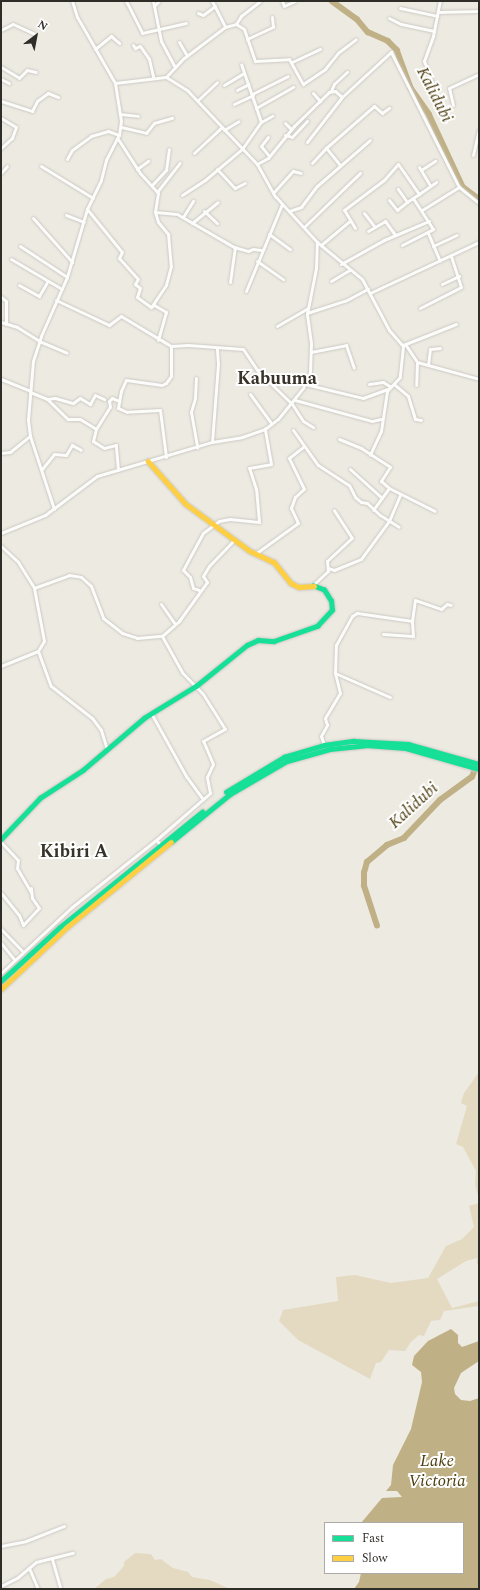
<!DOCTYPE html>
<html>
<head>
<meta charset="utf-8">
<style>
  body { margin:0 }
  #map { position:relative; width:480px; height:1590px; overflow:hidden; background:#edeae2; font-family:Spectral,serif }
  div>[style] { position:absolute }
  .green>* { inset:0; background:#e4dac2 }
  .water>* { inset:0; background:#c0b086 }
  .river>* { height:5.5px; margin:-2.75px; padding:0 2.75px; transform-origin:2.75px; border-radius:2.75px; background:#c0b086 }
  .roads { filter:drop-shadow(0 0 1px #cbc8c2) drop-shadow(0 0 1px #cbc8c2) }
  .street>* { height:3px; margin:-1.5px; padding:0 1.5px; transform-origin:1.5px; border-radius:1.5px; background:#fcfcfb }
  .fast>* { height:4.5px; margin:-2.25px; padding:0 2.25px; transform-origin:2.25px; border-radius:2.25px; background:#16e098 }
  .slow>* { height:4.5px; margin:-2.25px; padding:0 2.25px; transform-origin:2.25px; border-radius:2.25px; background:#ffcf43 }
  span { translate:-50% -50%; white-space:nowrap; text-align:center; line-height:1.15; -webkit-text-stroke:4px #fff; paint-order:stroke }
  .water-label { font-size:17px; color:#4d3d0f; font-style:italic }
  .quarter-label { font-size:18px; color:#393429; font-weight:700 }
  .frame { position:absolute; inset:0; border:2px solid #2f2d28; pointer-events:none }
  .legend { position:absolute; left:324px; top:1522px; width:140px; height:52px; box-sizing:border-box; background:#fff; border:1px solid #acaba9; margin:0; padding:5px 7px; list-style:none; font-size:12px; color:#2f2d28 }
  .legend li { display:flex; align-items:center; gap:8px; height:20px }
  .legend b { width:20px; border:1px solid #acaba9 }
  .north { position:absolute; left:16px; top:16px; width:40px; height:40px; -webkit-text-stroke:3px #fff; paint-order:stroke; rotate:32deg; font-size:11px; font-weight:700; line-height:16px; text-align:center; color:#2f2d28 }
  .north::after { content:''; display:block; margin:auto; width:14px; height:18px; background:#2f2d28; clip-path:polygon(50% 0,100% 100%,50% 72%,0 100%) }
</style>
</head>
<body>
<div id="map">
  <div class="green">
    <div style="clip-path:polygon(479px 1072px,479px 1199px,475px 1185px,476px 1171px,463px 1147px,456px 1144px,467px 1106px,461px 1103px,464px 1093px)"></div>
    <div style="clip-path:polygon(479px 1203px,479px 1264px,477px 1264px,477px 1258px,466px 1261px,437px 1279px,452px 1308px,479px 1301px,479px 1306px,444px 1311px,440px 1320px,431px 1321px,424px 1336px,419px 1335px,411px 1342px,405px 1351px,389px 1350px,381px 1362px,376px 1363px,370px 1379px,298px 1340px,279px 1321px,283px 1310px,338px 1301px,336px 1277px,355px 1275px,391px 1283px,428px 1278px,446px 1246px,462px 1239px,474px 1227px,469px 1206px)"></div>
    <div style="clip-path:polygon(135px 1553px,151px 1554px,155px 1560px,161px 1559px,173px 1568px,188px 1572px,192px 1577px,210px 1580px,230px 1589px,94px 1589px,106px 1579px,114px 1577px,124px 1566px,124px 1562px)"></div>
  </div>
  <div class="water">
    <div style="clip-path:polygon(451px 1329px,458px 1335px,458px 1343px,462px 1347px,479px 1341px,479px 1361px,461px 1373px,454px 1388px,455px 1394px,461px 1400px,470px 1401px,479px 1398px,479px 1589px,354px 1589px,359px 1582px,361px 1573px,463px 1573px,463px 1523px,361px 1523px,382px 1498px,402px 1497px,397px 1491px,386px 1491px,391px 1485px,393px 1465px,411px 1429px,422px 1382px,421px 1372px,412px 1365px,414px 1356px,428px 1341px)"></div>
  </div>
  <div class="river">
    <div style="left:332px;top:1px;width:31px;rotate:36deg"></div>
    <div style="left:357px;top:19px;width:17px;rotate:50deg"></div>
    <div style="left:368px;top:32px;width:22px;rotate:24deg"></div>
    <div style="left:388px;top:41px;width:13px;rotate:45deg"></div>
    <div style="left:397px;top:50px;width:40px;rotate:69.8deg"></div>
    <div style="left:411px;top:88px;width:32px;rotate:55deg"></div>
    <div style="left:429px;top:114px;width:81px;rotate:65deg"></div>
    <div style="left:463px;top:187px;width:20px;rotate:37deg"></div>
    <div style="left:377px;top:926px;width:42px;rotate:-108deg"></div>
    <div style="left:364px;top:886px;width:13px;rotate:-90deg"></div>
    <div style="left:364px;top:873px;width:11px;rotate:-75deg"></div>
    <div style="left:367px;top:862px;width:26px;rotate:-40deg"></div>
    <div style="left:387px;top:845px;width:18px;rotate:-22deg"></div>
    <div style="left:404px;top:838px;width:52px;rotate:-46.5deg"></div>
    <div style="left:440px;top:800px;width:39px;rotate:-36deg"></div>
    <div style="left:472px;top:777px;width:5px;rotate:-68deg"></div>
  </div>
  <div class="roads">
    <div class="street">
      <div style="left:126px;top:1px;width:36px;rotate:63deg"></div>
      <div style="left:142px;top:33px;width:45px;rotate:-12.8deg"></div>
      <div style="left:153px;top:1px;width:41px;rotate:78.7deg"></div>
      <div style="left:161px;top:41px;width:30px;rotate:62deg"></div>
      <div style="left:212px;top:1px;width:29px;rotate:63deg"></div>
      <div style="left:282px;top:1px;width:5px;rotate:68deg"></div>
      <div style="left:284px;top:6px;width:12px;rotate:-24deg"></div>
      <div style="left:154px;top:6px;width:7px;rotate:-45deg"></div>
      <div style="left:400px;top:8px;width:38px;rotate:12deg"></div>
      <div style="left:438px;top:12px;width:41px;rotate:-1.4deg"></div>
      <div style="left:198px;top:13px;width:5px;rotate:22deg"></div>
      <div style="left:203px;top:15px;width:15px;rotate:-37deg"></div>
      <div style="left:389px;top:18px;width:13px;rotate:27deg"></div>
      <div style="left:401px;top:24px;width:34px;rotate:12deg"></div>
      <div style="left:236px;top:24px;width:9px;rotate:32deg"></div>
      <div style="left:244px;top:29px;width:34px;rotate:71deg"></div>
      <div style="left:255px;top:61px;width:34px;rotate:-3deg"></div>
      <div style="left:289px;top:59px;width:29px;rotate:61deg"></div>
      <div style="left:303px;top:84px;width:27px;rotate:-34deg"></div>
      <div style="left:325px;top:69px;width:22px;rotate:-51deg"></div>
      <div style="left:339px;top:52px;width:21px;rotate:-37deg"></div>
      <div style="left:1px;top:30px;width:13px;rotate:-27deg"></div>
      <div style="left:13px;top:24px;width:23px;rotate:25deg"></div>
      <div style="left:247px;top:39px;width:29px;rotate:-25deg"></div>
      <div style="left:273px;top:27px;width:10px;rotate:-96deg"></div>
      <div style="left:179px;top:42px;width:16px;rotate:60deg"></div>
      <div style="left:133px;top:45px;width:4px;rotate:56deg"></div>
      <div style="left:135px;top:48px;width:5px;rotate:-22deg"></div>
      <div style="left:140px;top:46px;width:16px;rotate:55deg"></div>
      <div style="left:149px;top:59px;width:18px;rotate:77deg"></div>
      <div style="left:95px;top:49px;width:21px;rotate:-39deg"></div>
      <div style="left:111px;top:36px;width:11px;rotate:41deg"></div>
      <div style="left:292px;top:62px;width:31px;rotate:-25deg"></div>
      <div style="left:1px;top:67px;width:21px;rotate:31deg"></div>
      <div style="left:19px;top:78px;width:11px;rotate:-45deg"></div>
      <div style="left:27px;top:70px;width:9px;rotate:13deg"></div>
      <div style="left:166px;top:77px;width:26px;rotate:-47deg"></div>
      <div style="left:184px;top:58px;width:51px;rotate:-37.1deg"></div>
      <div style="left:225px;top:27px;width:11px;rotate:-15deg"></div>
      <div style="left:236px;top:24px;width:9px;rotate:-58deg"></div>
      <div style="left:241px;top:16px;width:24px;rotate:-38deg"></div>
      <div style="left:1px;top:79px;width:9px;rotate:27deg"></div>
      <div style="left:115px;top:83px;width:51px;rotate:-6.7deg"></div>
      <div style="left:166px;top:77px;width:26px;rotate:32deg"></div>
      <div style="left:188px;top:91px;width:100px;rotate:46.6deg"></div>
      <div style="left:257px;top:164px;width:37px;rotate:61deg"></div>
      <div style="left:275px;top:196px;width:62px;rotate:47.6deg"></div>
      <div style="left:317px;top:242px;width:58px;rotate:39.4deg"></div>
      <div style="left:362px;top:279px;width:58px;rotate:62.1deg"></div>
      <div style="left:389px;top:330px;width:21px;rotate:49deg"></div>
      <div style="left:403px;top:346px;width:31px;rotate:96deg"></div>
      <div style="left:400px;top:377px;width:19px;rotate:133deg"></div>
      <div style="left:387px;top:391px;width:40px;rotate:98.5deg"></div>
      <div style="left:381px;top:431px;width:26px;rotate:115deg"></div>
      <div style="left:224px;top:85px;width:23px;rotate:-31deg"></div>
      <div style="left:237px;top:90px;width:13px;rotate:-27deg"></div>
      <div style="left:331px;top:91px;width:8px;rotate:-67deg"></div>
      <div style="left:334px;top:84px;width:18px;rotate:-43deg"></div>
      <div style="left:435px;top:91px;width:32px;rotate:-110deg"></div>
      <div style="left:424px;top:61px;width:27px;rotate:-70deg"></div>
      <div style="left:433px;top:36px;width:36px;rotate:-79deg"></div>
      <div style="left:313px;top:93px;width:11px;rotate:49deg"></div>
      <div style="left:252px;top:94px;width:40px;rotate:-26.6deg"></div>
      <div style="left:198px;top:100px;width:26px;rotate:-43deg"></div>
      <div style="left:1px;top:101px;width:33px;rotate:18deg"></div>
      <div style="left:32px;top:111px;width:11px;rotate:-63deg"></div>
      <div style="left:37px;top:101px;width:14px;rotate:-36deg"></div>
      <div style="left:48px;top:93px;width:11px;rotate:22deg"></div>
      <div style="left:234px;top:104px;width:21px;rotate:-25deg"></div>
      <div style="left:453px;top:105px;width:17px;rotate:-103deg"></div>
      <div style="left:449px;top:88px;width:33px;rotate:-25deg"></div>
      <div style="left:256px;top:108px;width:43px;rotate:-29.6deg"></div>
      <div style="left:120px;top:114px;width:18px;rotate:6deg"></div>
      <div style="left:1px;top:118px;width:17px;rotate:31deg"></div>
      <div style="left:16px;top:127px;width:12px;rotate:110deg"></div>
      <div style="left:12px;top:138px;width:15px;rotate:138deg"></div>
      <div style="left:261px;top:122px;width:13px;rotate:-29deg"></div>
      <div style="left:285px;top:123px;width:8px;rotate:45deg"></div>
      <div style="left:121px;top:127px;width:26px;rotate:13deg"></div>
      <div style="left:146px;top:133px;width:13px;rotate:-51deg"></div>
      <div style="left:154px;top:123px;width:19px;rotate:-16deg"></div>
      <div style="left:224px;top:130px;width:17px;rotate:-31deg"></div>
      <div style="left:285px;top:135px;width:7px;rotate:16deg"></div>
      <div style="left:292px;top:137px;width:22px;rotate:-47deg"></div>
      <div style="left:268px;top:137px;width:11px;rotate:128deg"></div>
      <div style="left:261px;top:146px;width:13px;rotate:51deg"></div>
      <div style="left:118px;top:139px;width:40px;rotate:57.1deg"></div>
      <div style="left:140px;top:173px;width:27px;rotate:48deg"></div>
      <div style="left:158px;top:193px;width:19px;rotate:99deg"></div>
      <div style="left:155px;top:212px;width:10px;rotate:73deg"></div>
      <div style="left:158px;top:222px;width:16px;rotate:50deg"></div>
      <div style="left:168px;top:234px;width:32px;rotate:85deg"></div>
      <div style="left:171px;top:266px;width:20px;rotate:105deg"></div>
      <div style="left:166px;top:285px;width:27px;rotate:124deg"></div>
      <div style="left:151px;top:307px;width:4px;rotate:-34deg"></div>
      <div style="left:154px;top:305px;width:14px;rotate:30deg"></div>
      <div style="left:166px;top:312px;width:29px;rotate:106deg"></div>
      <div style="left:307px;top:142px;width:57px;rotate:-52.1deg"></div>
      <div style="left:342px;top:97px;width:67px;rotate:-42.6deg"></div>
      <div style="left:391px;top:52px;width:151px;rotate:63.3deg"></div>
      <div style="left:459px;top:187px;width:26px;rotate:39deg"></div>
      <div style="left:194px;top:153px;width:38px;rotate:-43deg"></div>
      <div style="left:473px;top:155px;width:26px;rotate:-77deg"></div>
      <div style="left:67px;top:159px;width:10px;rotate:-61deg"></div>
      <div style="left:72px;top:150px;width:24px;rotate:-36deg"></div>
      <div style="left:91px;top:136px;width:18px;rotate:-16deg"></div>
      <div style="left:108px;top:131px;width:12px;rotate:20deg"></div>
      <div style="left:312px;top:163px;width:21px;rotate:-47deg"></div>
      <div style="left:257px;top:164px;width:13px;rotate:-29deg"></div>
      <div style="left:268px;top:158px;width:41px;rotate:-50.9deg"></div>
      <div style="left:294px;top:126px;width:49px;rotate:-44.2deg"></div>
      <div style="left:329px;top:92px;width:6px;rotate:-9deg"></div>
      <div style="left:335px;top:91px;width:9px;rotate:41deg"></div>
      <div style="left:340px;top:165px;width:22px;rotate:-129deg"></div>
      <div style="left:326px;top:148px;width:64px;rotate:-41.2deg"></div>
      <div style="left:374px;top:106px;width:11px;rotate:41deg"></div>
      <div style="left:382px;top:113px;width:9px;rotate:-36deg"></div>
      <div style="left:41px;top:166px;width:61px;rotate:31.6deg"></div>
      <div style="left:419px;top:167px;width:21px;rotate:59deg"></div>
      <div style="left:137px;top:169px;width:14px;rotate:-36deg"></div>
      <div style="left:217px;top:169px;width:26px;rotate:47deg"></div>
      <div style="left:235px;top:188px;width:11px;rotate:-27deg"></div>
      <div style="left:421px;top:170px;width:17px;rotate:-33deg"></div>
      <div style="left:1px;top:173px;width:9px;rotate:-49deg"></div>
      <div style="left:152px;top:185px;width:21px;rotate:-47deg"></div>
      <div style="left:166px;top:170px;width:21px;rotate:-82deg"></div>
      <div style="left:157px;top:192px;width:37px;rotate:-52deg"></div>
      <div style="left:273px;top:193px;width:30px;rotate:-48deg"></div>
      <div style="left:293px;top:171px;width:8px;rotate:14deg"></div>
      <div style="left:419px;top:194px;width:21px;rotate:-35deg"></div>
      <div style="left:182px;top:195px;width:27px;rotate:-33deg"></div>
      <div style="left:205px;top:180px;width:48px;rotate:-40deg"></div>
      <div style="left:242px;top:149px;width:33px;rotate:-55deg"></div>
      <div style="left:261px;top:122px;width:61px;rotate:-109deg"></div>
      <div style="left:389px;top:200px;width:13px;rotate:51deg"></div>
      <div style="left:397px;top:210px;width:13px;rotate:-39deg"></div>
      <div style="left:87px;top:209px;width:55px;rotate:50.9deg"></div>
      <div style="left:122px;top:252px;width:7px;rotate:117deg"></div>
      <div style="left:119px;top:258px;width:28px;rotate:48deg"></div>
      <div style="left:138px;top:279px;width:6px;rotate:121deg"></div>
      <div style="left:135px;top:284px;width:6px;rotate:39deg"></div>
      <div style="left:140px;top:288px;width:9px;rotate:108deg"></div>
      <div style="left:137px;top:297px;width:17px;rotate:36deg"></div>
      <div style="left:422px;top:210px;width:44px;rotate:-31.9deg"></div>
      <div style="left:204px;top:211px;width:18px;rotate:43deg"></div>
      <div style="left:289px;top:211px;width:13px;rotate:-18deg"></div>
      <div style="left:301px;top:207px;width:26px;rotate:-53deg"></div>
      <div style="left:317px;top:186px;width:70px;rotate:-41deg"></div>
      <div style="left:155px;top:212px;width:22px;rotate:5deg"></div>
      <div style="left:177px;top:214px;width:66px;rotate:30.1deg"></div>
      <div style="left:234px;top:247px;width:15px;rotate:16deg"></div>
      <div style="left:248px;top:251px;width:5px;rotate:-22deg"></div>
      <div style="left:253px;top:249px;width:8px;rotate:7deg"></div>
      <div style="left:364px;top:213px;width:16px;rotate:52deg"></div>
      <div style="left:66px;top:215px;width:19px;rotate:21deg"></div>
      <div style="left:183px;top:217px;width:19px;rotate:-58deg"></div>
      <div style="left:33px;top:218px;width:59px;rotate:48.4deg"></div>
      <div style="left:192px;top:223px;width:33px;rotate:-39deg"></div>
      <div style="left:304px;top:227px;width:78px;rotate:-44deg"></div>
      <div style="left:355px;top:228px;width:21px;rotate:-121deg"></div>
      <div style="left:344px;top:210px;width:50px;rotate:-36.9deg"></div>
      <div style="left:384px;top:180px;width:21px;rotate:-49deg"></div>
      <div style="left:398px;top:164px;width:37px;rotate:55deg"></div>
      <div style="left:419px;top:194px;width:14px;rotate:146deg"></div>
      <div style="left:407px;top:202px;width:16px;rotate:-125deg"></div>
      <div style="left:368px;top:231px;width:20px;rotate:-30deg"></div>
      <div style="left:385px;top:221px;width:17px;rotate:54deg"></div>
      <div style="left:428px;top:233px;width:30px;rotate:67deg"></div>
      <div style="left:269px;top:234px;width:26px;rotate:36deg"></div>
      <div style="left:321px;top:245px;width:38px;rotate:-40deg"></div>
      <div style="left:402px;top:245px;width:35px;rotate:-27deg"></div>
      <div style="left:433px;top:229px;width:37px;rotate:-123deg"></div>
      <div style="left:20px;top:246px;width:56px;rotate:33.4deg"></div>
      <div style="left:433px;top:246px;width:26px;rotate:-25deg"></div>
      <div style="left:11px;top:259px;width:59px;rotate:30.5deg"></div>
      <div style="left:257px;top:261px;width:32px;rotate:35deg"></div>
      <div style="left:341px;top:264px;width:49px;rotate:-29.2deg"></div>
      <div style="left:384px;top:240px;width:49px;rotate:-22.9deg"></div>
      <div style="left:331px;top:281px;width:21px;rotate:-31deg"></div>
      <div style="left:230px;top:282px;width:35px;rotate:-82deg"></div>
      <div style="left:442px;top:284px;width:19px;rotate:-25deg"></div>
      <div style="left:19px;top:285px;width:23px;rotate:29deg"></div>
      <div style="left:39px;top:296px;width:16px;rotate:-60deg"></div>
      <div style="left:246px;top:291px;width:94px;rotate:-67.5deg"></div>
      <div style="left:370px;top:293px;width:120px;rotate:-25.1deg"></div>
      <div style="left:1px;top:297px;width:6px;rotate:39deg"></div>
      <div style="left:6px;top:301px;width:23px;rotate:90deg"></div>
      <div style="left:56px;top:300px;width:59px;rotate:25.3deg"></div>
      <div style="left:109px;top:325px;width:15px;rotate:-37deg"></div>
      <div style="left:121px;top:316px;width:58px;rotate:31deg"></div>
      <div style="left:171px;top:346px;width:17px;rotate:-3deg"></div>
      <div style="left:188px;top:345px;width:55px;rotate:4.2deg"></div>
      <div style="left:243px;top:349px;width:27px;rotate:56deg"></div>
      <div style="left:258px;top:371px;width:47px;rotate:44.1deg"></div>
      <div style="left:292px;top:404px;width:20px;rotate:57deg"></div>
      <div style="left:303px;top:421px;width:12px;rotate:31deg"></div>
      <div style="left:420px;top:308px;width:46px;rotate:-27.1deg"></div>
      <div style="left:461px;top:287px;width:33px;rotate:-108deg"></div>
      <div style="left:307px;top:313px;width:40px;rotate:-18deg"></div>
      <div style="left:345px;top:301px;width:26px;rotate:-28deg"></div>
      <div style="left:1px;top:322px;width:17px;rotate:17deg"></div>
      <div style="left:17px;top:327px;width:26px;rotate:32deg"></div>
      <div style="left:39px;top:341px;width:30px;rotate:23deg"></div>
      <div style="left:277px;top:326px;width:36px;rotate:-30deg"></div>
      <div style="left:405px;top:344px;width:22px;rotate:56deg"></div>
      <div style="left:417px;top:362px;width:23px;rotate:92deg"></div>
      <div style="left:403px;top:345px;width:57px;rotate:-21.6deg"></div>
      <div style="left:311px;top:352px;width:36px;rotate:-11deg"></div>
      <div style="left:346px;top:345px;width:24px;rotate:71deg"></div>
      <div style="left:417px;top:362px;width:64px;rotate:15.3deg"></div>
      <div style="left:428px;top:365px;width:16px;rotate:-83deg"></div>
      <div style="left:430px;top:349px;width:10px;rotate:-6deg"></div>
      <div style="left:196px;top:378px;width:20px;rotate:93deg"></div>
      <div style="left:195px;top:398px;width:15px;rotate:106deg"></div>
      <div style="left:191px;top:412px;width:36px;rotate:80deg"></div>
      <div style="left:1px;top:379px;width:31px;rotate:22deg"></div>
      <div style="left:305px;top:384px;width:60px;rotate:13.6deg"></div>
      <div style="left:363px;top:398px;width:27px;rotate:-20deg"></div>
      <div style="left:369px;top:384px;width:14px;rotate:-8deg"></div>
      <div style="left:383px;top:382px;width:9px;rotate:32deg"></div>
      <div style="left:395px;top:385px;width:17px;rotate:40deg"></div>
      <div style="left:408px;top:396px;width:24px;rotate:73deg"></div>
      <div style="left:415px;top:419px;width:6px;rotate:9deg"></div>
      <div style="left:30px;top:392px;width:18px;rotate:22deg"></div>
      <div style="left:47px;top:399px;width:29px;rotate:44deg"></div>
      <div style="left:68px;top:419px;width:12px"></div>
      <div style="left:80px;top:419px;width:19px;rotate:32deg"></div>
      <div style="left:250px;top:394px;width:37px;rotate:54deg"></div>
      <div style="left:47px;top:399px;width:8px;rotate:-7deg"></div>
      <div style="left:55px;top:398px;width:19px;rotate:16deg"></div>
      <div style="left:73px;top:403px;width:9px;rotate:-36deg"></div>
      <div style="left:80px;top:398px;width:12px;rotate:31deg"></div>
      <div style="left:90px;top:404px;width:10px;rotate:-61deg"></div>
      <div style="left:95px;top:395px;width:10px;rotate:24deg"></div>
      <div style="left:295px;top:400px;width:80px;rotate:15.3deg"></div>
      <div style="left:372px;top:421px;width:9px;rotate:-13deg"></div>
      <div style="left:293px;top:430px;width:43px;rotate:54.5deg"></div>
      <div style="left:318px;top:465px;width:37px;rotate:33deg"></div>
      <div style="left:349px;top:485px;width:13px;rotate:63deg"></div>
      <div style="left:355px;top:497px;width:8px;rotate:40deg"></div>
      <div style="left:361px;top:502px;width:6px;rotate:9deg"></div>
      <div style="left:367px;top:503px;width:18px;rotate:43deg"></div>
      <div style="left:380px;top:515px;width:22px;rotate:32deg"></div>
      <div style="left:339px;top:439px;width:24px;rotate:22deg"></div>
      <div style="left:361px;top:448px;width:35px;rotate:33deg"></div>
      <div style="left:390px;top:467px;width:17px;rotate:123deg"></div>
      <div style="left:381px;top:481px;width:11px;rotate:41deg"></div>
      <div style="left:389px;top:488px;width:27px;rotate:126deg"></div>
      <div style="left:212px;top:442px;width:78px;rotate:-85.6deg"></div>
      <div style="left:218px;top:364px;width:16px;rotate:-94deg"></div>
      <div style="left:1px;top:453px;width:9px;rotate:-6deg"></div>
      <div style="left:10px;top:452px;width:26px;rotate:-39deg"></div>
      <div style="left:166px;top:457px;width:47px;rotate:-97.3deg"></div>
      <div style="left:160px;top:410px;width:33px;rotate:177deg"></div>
      <div style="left:127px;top:412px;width:10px;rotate:-156deg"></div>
      <div style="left:118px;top:408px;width:17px;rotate:-80deg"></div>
      <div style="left:121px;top:391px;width:12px;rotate:-66deg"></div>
      <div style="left:126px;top:380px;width:36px;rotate:8deg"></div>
      <div style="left:162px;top:385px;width:4px;rotate:-27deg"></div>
      <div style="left:166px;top:383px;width:9px;rotate:-54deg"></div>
      <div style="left:171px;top:376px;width:30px;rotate:-90deg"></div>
      <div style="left:42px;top:469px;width:19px;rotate:-51deg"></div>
      <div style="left:54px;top:454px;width:12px;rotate:5deg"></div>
      <div style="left:66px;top:455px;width:12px;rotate:-59deg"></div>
      <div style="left:72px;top:445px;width:10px;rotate:29deg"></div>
      <div style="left:350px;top:469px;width:43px;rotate:42.2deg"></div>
      <div style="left:118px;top:470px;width:25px;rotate:-95deg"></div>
      <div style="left:116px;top:445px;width:12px;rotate:166deg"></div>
      <div style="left:104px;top:448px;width:13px;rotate:-148deg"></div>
      <div style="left:93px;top:441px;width:12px;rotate:-76deg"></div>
      <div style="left:96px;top:429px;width:26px;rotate:-58deg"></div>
      <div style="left:110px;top:407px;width:6px;rotate:-99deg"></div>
      <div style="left:109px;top:401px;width:4px;rotate:-45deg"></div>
      <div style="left:112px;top:398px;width:8px;rotate:23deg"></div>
      <div style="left:389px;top:488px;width:51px;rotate:26.6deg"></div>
      <div style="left:54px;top:509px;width:77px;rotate:-108.2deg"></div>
      <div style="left:30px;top:436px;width:16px;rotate:-97deg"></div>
      <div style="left:28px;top:420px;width:59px;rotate:-85.2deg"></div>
      <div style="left:33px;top:361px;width:26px;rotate:-72deg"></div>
      <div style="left:41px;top:336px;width:64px;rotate:-66.2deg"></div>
      <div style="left:67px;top:277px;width:71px;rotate:-73.6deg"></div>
      <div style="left:87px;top:209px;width:32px;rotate:-64deg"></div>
      <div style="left:101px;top:180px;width:21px;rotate:-76deg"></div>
      <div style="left:106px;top:160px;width:28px;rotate:-63deg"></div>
      <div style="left:119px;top:135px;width:14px;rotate:-82deg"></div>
      <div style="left:121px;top:121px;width:38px;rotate:-99deg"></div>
      <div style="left:115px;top:83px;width:76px;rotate:-119.9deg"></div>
      <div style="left:77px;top:17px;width:17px;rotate:-107deg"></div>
      <div style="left:1px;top:533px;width:48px;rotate:-22.2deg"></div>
      <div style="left:45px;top:515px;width:65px;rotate:-36.9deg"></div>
      <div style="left:97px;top:476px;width:120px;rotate:-16.5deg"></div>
      <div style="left:212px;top:442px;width:30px;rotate:-9deg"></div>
      <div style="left:242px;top:437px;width:24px;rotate:-19deg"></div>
      <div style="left:265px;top:429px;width:16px;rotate:-38deg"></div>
      <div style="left:278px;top:419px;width:40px;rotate:-51deg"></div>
      <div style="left:303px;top:388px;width:17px;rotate:-66deg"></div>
      <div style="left:310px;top:372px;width:29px;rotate:-88deg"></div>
      <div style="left:311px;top:343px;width:29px;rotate:-98deg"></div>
      <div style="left:307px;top:314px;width:47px;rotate:-78.9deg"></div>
      <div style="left:316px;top:268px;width:26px;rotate:-88deg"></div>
      <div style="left:1px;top:546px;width:23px;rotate:43deg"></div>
      <div style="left:18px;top:562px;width:31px;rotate:58deg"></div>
      <div style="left:34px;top:588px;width:54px;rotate:79.3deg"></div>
      <div style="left:44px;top:641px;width:12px;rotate:121deg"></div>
      <div style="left:38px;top:651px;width:40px;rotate:158deg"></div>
      <div style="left:255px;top:554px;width:53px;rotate:-35.8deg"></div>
      <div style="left:298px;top:523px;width:17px;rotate:-115deg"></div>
      <div style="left:291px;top:508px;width:12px;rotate:-70deg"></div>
      <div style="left:295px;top:497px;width:12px;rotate:-42deg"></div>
      <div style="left:304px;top:489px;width:34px;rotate:-116deg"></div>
      <div style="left:289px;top:458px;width:18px;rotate:-38deg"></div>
      <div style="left:328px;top:568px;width:6px;rotate:18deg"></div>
      <div style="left:334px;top:570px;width:29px;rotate:-22deg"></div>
      <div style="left:361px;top:559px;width:47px;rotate:-53.6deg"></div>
      <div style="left:389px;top:521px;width:28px;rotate:-67deg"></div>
      <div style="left:313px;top:585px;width:21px;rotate:-43deg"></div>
      <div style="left:328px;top:571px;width:10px;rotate:-96deg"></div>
      <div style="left:327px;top:561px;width:34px;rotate:-43deg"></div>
      <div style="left:352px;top:538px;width:33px;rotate:-123deg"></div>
      <div style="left:34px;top:588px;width:37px;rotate:-20deg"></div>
      <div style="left:69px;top:575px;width:12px;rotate:9deg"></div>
      <div style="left:81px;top:577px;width:13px;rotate:42deg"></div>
      <div style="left:91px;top:586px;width:34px;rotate:69deg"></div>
      <div style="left:103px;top:618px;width:24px;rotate:38deg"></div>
      <div style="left:122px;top:633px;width:16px;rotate:18deg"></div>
      <div style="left:137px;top:638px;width:25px;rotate:-5deg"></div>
      <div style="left:162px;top:636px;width:23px;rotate:-41deg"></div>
      <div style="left:179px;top:621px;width:48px;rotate:-54.3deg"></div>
      <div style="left:207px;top:582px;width:7px;rotate:-124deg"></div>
      <div style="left:203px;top:576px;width:12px;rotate:-59deg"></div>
      <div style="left:209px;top:566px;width:37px;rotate:-46deg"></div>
      <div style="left:199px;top:590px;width:6px;rotate:-162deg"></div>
      <div style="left:193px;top:588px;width:11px;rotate:-105deg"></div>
      <div style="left:190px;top:577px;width:10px;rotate:-135deg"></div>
      <div style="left:183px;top:570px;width:42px;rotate:-61.6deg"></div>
      <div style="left:203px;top:533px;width:20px;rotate:-37deg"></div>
      <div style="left:219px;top:521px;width:11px;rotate:-10deg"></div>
      <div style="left:230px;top:519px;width:29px;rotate:6deg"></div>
      <div style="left:259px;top:522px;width:33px;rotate:-95deg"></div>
      <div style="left:256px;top:489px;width:22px;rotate:-108deg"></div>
      <div style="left:249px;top:468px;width:22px;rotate:-10deg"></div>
      <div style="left:271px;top:464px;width:36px;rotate:-100deg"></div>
      <div style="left:161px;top:604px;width:24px;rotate:55deg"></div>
      <div style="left:383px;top:634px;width:30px;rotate:4deg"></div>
      <div style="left:413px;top:636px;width:15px;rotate:-94deg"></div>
      <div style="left:412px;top:621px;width:21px;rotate:-82deg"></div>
      <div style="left:415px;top:600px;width:28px;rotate:19deg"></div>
      <div style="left:441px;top:609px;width:8px;rotate:-40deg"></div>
      <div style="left:447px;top:604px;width:4px;rotate:14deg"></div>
      <div style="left:38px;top:651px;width:37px;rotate:70deg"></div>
      <div style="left:51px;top:686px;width:52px;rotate:38deg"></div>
      <div style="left:92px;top:718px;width:15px;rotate:53deg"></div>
      <div style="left:101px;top:730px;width:21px;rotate:73deg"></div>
      <div style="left:335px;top:673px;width:60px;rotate:23.6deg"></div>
      <div style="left:151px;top:713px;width:72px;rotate:60.9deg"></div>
      <div style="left:186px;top:776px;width:29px;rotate:54deg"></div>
      <div style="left:324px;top:745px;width:9px;rotate:-108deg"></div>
      <div style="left:321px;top:736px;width:13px;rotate:-61deg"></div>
      <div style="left:327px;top:725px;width:7px;rotate:-106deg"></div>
      <div style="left:325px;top:718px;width:29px;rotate:-59deg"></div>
      <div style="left:340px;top:693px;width:21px;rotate:-104deg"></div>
      <div style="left:335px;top:673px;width:28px;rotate:-88deg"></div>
      <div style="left:336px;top:645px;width:33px;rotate:-61deg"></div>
      <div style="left:352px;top:616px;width:6px;rotate:-31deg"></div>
      <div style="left:357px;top:613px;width:56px;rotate:8.3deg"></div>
      <div style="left:1px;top:842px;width:25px;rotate:47deg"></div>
      <div style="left:18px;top:860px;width:8px;rotate:97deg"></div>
      <div style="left:17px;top:868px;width:28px;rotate:60deg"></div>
      <div style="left:161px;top:845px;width:7px;rotate:-135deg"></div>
      <div style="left:156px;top:840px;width:72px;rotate:-41deg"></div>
      <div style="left:210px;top:793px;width:16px;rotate:-101deg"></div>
      <div style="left:207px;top:777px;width:14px;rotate:-65deg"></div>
      <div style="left:213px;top:764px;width:25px;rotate:-113deg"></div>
      <div style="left:203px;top:741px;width:25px;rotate:-29deg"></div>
      <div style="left:225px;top:729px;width:41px;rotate:-122.2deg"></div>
      <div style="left:203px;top:694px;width:30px;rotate:-134deg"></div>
      <div style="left:182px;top:672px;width:41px;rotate:-119.1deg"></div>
      <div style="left:1px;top:893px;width:28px;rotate:51deg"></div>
      <div style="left:19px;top:915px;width:11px;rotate:68deg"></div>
      <div style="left:23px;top:925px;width:23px;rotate:-47deg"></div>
      <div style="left:39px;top:908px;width:12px;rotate:-125deg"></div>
      <div style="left:32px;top:898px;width:10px;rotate:-96deg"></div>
      <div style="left:1px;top:929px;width:32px;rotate:46deg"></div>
      <div style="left:1px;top:943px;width:21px;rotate:51deg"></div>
      <div style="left:1px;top:973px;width:97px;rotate:-42.9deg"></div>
      <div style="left:72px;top:907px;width:107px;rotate:-38.6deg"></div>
      <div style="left:1px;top:1546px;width:25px;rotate:-11deg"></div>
      <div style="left:26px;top:1541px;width:41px;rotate:-21.5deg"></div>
      <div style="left:52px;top:1559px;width:29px;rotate:74deg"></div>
      <div style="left:29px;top:1568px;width:23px;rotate:67deg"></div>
      <div style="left:1px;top:1586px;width:18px;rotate:-27deg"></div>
      <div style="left:17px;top:1578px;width:25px;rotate:-40deg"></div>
      <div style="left:36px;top:1562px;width:38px;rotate:-14deg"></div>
    </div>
    <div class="fast">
      <div style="left:226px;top:792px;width:68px;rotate:-31.1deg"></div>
      <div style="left:284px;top:757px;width:42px;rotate:-16.7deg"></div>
      <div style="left:324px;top:745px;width:30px;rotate:-8deg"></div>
      <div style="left:354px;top:741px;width:54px;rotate:3.2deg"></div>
      <div style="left:408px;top:744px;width:74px;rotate:15.7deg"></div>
      <div style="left:1px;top:839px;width:57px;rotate:-46.4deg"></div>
      <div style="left:40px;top:798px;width:51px;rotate:-33.1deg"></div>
      <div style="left:83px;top:770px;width:80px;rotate:-40.4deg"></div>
      <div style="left:144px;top:718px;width:61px;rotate:-31.6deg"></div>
      <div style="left:196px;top:686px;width:65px;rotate:-38.8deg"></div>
      <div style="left:247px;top:645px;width:12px;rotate:-24deg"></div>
      <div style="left:258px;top:640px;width:16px;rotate:4deg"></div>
      <div style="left:274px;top:641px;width:46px;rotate:-19.2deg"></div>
      <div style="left:317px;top:626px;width:22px;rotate:-47deg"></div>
      <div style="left:332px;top:610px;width:9px;rotate:-96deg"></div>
      <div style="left:331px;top:601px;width:13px;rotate:-122deg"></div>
      <div style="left:324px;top:590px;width:11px;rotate:-158deg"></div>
      <div style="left:171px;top:842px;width:76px;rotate:-39.1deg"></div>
      <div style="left:230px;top:794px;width:66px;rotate:-30.1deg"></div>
      <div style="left:287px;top:761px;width:45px;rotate:-15.6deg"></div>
      <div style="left:330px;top:749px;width:36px;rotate:-6deg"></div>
      <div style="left:366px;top:745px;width:40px;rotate:4.3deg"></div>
      <div style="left:406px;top:748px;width:76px;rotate:16deg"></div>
      <div style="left:1px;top:981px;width:80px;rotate:-42.5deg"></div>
      <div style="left:60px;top:927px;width:183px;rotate:-39deg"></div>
    </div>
    <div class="slow">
      <div style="left:148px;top:461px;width:57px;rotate:48.5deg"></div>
      <div style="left:186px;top:504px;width:79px;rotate:36.3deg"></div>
      <div style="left:250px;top:551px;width:26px;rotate:25deg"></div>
      <div style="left:274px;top:562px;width:27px;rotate:51deg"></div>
      <div style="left:291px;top:583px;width:9px;rotate:27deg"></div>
      <div style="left:299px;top:587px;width:15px;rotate:-4deg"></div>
      <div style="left:1px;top:989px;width:91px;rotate:-43.2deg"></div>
      <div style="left:67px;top:927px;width:134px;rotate:-39.3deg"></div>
    </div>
  </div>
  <div class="water-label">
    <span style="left:434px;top:95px;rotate:63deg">Kalidubi</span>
    <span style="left:414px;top:806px;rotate:-42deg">Kalidubi</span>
    <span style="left:437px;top:1472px">Lake<br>Victoria</span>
  </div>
  <div class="quarter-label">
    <span style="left:277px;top:379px">Kabuuma</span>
    <span style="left:74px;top:852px">Kibiri A</span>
  </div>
  <div class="frame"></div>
  <ul class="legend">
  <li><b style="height:5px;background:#16e098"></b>Fast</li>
  <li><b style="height:5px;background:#ffcf43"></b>Slow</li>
  </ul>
  <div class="north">N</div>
</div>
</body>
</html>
